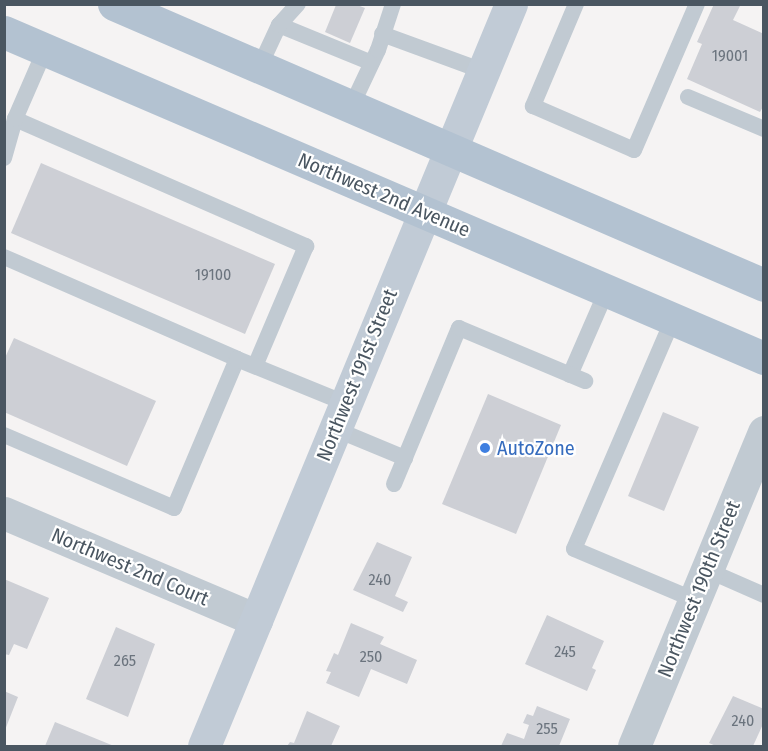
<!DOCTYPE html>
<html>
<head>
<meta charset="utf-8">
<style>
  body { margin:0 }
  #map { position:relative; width:768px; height:751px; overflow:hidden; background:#f5f3f3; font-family:"Fira Sans Condensed",sans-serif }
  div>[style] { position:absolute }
  .building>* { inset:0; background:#cdcfd5 }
  .lane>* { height:16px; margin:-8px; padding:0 8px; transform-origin:8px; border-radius:8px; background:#c1cad2 }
  .street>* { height:33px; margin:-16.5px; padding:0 16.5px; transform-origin:16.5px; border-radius:16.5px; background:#c1cad2 }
  .secondary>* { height:33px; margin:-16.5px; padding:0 16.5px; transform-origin:16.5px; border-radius:16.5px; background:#c1cbd6 }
  .primary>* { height:33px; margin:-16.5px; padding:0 16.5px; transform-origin:16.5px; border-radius:16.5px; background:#b3c2d1 }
  .dots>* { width:16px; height:16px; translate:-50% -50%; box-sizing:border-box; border:3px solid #fff; border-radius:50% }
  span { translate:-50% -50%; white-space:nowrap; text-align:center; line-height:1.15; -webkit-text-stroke:4.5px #fff; paint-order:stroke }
  .number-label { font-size:16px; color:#6b747e }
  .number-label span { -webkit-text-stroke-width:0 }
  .street-label { font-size:20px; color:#4a5661 }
  .shop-label { font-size:20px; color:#366cbe }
  .left { translate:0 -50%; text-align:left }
  .frame { position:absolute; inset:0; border:6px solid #4a5661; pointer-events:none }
</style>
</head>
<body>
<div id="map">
  <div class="building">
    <div style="clip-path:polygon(714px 4px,741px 4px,733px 20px,764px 34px,764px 105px,760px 112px,687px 79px,702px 44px,697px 42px)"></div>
    <div style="clip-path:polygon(336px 5px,357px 5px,365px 8px,350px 43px,325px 32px)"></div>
    <div style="clip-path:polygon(41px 163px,275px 264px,245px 334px,11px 233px)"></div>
    <div style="clip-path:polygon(14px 338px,156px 401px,127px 466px,4px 412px,4px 360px)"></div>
    <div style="clip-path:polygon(488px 394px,561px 425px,516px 534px,442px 504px)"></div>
    <div style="clip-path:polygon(663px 412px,699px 427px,664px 511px,628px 496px)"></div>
    <div style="clip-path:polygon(377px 542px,412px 557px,395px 596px,408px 602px,403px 612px,353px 590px)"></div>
    <div style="clip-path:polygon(4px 579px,49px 598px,27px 649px,14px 644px,9px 655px,4px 654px)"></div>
    <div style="clip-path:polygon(547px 615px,604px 641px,592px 668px,596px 670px,587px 691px,525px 664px)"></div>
    <div style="clip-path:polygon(351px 623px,384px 637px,380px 644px,417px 660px,407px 684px,371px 669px,359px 697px,326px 683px,331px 672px,326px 671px,334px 653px,338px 655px)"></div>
    <div style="clip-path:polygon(116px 627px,155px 644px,128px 717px,86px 699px)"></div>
    <div style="clip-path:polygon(4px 691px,18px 697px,5px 730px,4px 730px)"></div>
    <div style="clip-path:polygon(733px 696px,764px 709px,764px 722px,753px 746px,716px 746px,709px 743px)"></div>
    <div style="clip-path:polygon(537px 706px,570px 719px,559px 746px,501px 746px,507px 733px,524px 739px,529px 725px,523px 723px,527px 714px,533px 716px)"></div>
    <div style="clip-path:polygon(307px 711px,340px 726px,331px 746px,287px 746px,290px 742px,294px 743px)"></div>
    <div style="clip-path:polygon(55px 722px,87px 735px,114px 746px,45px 746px)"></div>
  </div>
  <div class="lane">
    <div style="left:576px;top:4px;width:111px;rotate:112.9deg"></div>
    <div style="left:533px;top:106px;width:110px;rotate:23.5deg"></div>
    <div style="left:634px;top:150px;width:159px;rotate:-66.7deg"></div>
    <div style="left:279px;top:25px;width:100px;rotate:22.2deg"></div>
    <div style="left:382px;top:34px;width:108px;rotate:20.1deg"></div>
    <div style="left:259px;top:68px;width:47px;rotate:-65.1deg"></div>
    <div style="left:279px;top:25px;width:28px;rotate:-48deg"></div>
    <div style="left:688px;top:97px;width:82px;rotate:22.8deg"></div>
    <div style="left:351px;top:107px;width:63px;rotate:-64.7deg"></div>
    <div style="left:378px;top:50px;width:48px;rotate:-71.9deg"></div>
    <div style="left:15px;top:119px;width:318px;rotate:23.6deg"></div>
    <div style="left:306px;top:246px;width:130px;rotate:113deg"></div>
    <div style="left:4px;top:158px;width:41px;rotate:-74.2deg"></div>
    <div style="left:15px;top:119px;width:75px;rotate:-66.5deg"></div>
    <div style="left:4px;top:257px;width:254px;rotate:23.6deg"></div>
    <div style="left:673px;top:319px;width:250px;rotate:113.3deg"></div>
    <div style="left:574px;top:549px;width:131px;rotate:22.9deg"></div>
    <div style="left:570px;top:375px;width:93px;rotate:-66.5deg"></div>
    <div style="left:335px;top:429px;width:76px;rotate:22.5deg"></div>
    <div style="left:4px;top:435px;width:185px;rotate:23.2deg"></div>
    <div style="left:174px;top:508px;width:162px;rotate:-67.1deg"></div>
    <div style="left:237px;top:359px;width:117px;rotate:22.2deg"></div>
    <div style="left:394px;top:484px;width:169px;rotate:-67.4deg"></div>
    <div style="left:459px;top:328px;width:137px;rotate:22.8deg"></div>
    <div style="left:707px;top:570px;width:62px;rotate:23.7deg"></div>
  </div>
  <div class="street">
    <div style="left:4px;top:513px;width:274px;rotate:23deg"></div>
    <div style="left:634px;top:746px;width:340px;rotate:-67.5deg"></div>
  </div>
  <div class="secondary">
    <div style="left:204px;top:746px;width:803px;rotate:-67.52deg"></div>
  </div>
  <div class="primary">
    <div style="left:114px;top:4px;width:708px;rotate:23.38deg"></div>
    <div style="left:4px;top:32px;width:827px;rotate:23.22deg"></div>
  </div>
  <div class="dots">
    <div style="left:485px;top:448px;background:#3f7fe0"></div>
  </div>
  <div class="number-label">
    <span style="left:730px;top:56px">19001</span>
    <span style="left:213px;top:275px">19100</span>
    <span style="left:380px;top:580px">240</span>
    <span style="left:565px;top:652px">245</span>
    <span style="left:371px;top:657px">250</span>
    <span style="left:125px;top:661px">265</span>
    <span style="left:743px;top:721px">240</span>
    <span style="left:547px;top:729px">255</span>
  </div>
  <div class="street-label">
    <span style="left:384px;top:195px;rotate:23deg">Northwest 2nd Avenue</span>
    <span style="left:357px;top:375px;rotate:-68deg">Northwest 191st Street</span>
    <span style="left:130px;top:567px;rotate:23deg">Northwest 2nd Court</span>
    <span style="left:699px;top:589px;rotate:-68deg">Northwest 190th Street</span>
  </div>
  <div class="shop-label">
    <span class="left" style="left:497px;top:448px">AutoZone</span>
  </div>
  <div class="frame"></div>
</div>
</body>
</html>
